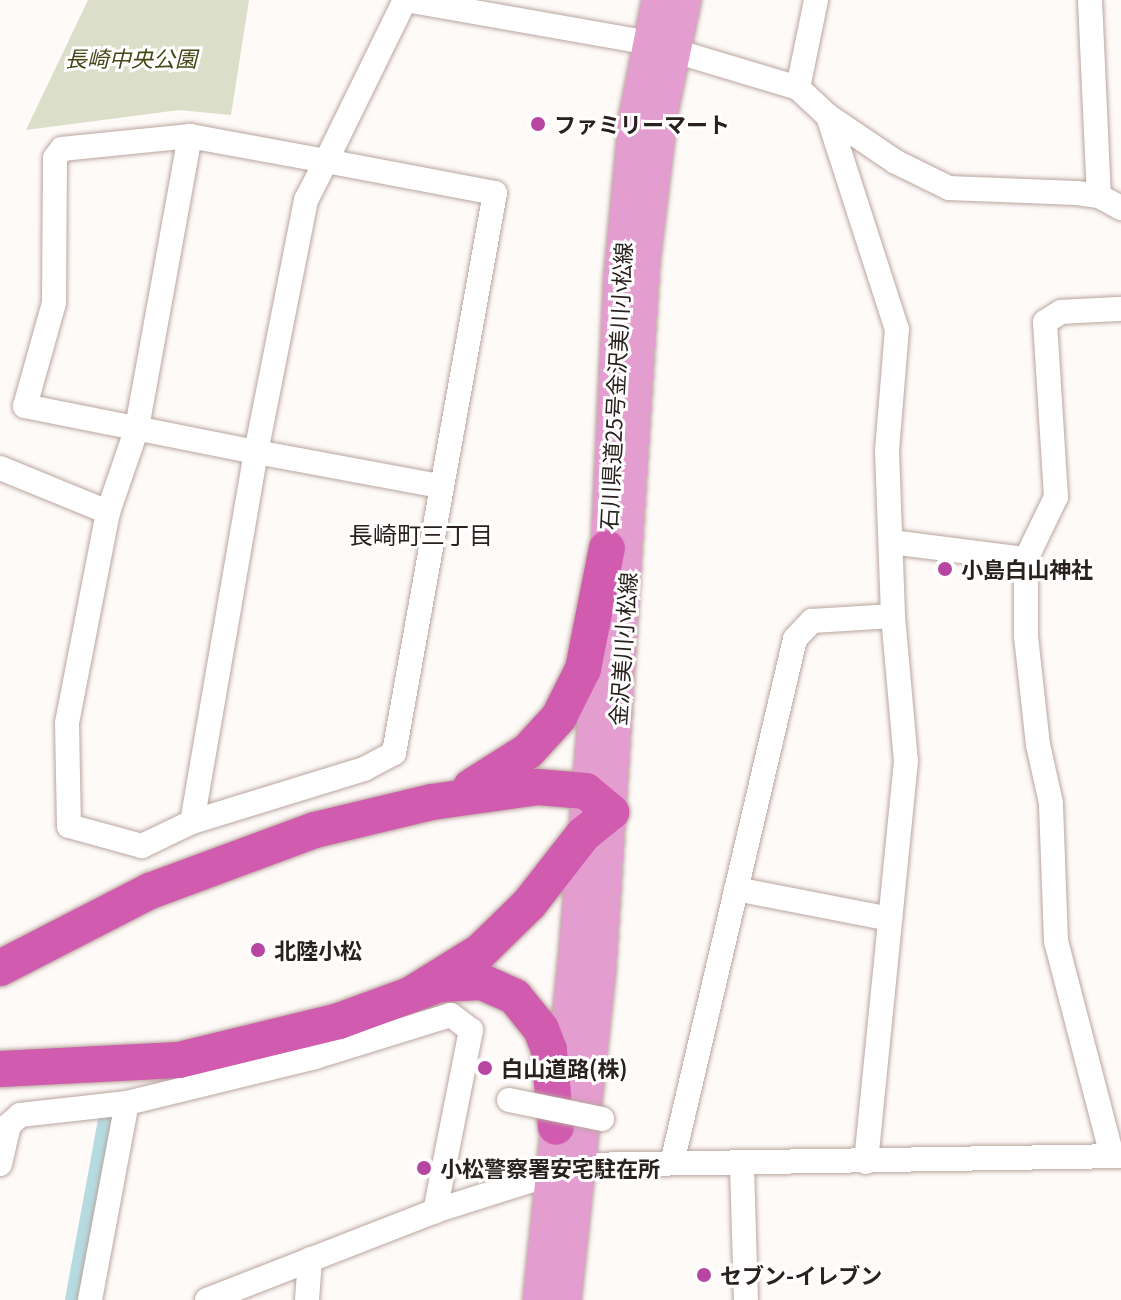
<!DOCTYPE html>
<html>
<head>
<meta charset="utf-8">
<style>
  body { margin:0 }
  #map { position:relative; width:1121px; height:1300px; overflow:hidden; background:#fefaf8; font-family:Georgia,"Noto Sans JP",serif }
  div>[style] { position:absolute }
  .green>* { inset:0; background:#dbdec9 }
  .canal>* { height:20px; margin:-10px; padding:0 10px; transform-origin:10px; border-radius:10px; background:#b5dbe0 }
  .roads { filter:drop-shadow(0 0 2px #baa59e) drop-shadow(0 0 2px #baa59e) }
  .minor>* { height:24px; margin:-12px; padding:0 12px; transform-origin:12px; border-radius:12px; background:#fff }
  .major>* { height:30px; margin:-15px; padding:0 15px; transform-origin:15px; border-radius:15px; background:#e39dcf }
  .highway>* { height:36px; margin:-18px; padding:0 18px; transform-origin:18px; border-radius:18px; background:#d15baf }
  .bridges { filter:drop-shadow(0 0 2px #baa59e) drop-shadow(0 0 2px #baa59e) }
  .minor-bridge>* { height:24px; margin:-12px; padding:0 12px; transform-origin:12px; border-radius:12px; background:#fff }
  .dots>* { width:22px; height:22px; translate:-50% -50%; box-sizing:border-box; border:4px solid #fff; border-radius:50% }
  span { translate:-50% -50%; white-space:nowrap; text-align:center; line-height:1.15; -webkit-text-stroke:6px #fff; paint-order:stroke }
  .park-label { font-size:22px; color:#454715; font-style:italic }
  .poi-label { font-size:22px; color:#29211e; font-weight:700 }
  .left { translate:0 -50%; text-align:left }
  .street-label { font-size:22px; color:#29211e }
  .neighbourhood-label { font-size:24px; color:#29211e }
</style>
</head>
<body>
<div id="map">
  <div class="green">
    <div style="clip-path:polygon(88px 0,249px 0,231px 115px,179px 110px,26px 130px)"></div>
  </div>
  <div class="canal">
    <div style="left:75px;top:1300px;width:183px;rotate:-79.6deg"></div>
  </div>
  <div class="roads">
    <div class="minor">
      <div style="left:405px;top:0;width:179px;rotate:116.1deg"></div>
      <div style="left:326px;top:161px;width:44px;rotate:117.1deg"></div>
      <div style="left:306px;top:200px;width:257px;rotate:101.2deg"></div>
      <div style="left:256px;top:452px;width:375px;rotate:99.8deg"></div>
      <div style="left:192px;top:822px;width:180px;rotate:-17.1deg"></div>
      <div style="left:364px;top:769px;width:34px;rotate:-28deg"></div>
      <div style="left:394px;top:753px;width:569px;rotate:-79.78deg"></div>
      <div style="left:495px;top:193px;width:172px;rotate:-169.3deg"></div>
      <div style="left:326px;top:161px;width:138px;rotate:-169.6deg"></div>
      <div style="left:190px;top:136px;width:129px;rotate:174.2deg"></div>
      <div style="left:62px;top:149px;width:11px;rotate:128deg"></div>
      <div style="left:55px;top:158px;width:145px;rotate:90.4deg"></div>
      <div style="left:54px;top:303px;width:107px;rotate:105.7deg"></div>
      <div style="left:25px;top:406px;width:236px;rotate:11.3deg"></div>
      <div style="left:256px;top:452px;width:187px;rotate:10.5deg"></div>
      <div style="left:406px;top:0;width:243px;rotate:10deg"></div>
      <div style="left:645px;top:42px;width:160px;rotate:16.7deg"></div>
      <div style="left:798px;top:88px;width:41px;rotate:43deg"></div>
      <div style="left:828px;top:116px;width:82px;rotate:34.1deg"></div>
      <div style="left:896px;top:162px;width:59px;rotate:26.1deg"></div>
      <div style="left:949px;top:188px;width:128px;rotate:2.2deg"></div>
      <div style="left:1077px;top:193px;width:22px;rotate:8deg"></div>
      <div style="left:1099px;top:196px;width:25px;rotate:29deg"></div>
      <div style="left:1090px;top:0;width:196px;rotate:87.4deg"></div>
      <div style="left:798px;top:88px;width:90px;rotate:-78.4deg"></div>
      <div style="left:828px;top:116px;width:224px;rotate:72.1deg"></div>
      <div style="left:897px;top:329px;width:122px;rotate:94.7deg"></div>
      <div style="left:887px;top:451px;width:165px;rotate:87.9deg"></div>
      <div style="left:893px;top:616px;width:146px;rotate:84.9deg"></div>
      <div style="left:906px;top:761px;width:403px;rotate:95.7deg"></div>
      <div style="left:190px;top:136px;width:297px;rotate:100.3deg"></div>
      <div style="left:137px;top:428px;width:89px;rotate:109deg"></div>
      <div style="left:108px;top:512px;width:215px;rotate:101deg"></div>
      <div style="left:67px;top:723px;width:103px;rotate:88.9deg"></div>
      <div style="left:69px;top:826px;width:76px;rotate:15.3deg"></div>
      <div style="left:142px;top:846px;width:55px;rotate:-25.6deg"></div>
      <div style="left:0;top:468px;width:117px;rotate:22.2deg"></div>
      <div style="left:891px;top:542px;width:136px;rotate:7.2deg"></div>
      <div style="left:736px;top:889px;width:157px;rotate:11deg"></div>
      <div style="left:1112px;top:1156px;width:222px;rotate:-104.6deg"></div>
      <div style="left:1056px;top:941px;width:138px;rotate:-92.1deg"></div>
      <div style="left:1051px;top:803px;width:59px;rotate:-102.6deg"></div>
      <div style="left:1038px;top:745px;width:109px;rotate:-96.3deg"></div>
      <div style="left:1026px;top:637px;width:78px;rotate:-90deg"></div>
      <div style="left:1026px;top:559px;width:69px;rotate:-64.2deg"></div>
      <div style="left:1056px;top:497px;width:175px;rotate:-93.6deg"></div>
      <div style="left:1045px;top:322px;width:19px;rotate:-32deg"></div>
      <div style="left:1061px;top:312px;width:60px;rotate:-2.9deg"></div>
      <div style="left:672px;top:1163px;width:538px;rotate:-76.79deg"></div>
      <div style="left:795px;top:639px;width:25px;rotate:-47deg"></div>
      <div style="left:812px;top:621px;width:81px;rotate:-3.5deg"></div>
      <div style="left:0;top:1164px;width:40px;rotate:-77deg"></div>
      <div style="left:9px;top:1125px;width:15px;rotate:-42deg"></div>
      <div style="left:20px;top:1115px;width:108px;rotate:-6.4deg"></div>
      <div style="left:127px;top:1103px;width:194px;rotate:-13.7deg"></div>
      <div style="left:315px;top:1057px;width:142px;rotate:-17.2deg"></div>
      <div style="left:451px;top:1015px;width:25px;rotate:37deg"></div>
      <div style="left:471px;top:1030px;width:185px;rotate:101.2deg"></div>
      <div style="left:742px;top:1166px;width:134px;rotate:88.3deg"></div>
      <div style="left:90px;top:1300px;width:200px;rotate:-79.4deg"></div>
      <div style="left:207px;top:1300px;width:245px;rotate:-21.3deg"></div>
      <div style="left:435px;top:1211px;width:152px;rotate:-17.6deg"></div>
      <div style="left:580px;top:1165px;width:541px;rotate:-0.95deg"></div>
      <div style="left:307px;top:1300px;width:41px;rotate:-85.8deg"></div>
    </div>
    <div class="major">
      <div style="left:605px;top:569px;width:293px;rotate:-87.3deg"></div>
      <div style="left:619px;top:276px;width:160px;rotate:-84.6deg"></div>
      <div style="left:634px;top:117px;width:119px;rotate:-78.9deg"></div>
      <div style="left:538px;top:1300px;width:339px;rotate:-84.1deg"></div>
      <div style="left:573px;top:963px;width:319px;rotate:-85.3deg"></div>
      <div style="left:566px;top:1300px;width:336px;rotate:-84deg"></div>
      <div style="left:601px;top:966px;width:706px;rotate:-86.43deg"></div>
      <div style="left:645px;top:261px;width:151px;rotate:-83.2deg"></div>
      <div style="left:663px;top:111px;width:113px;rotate:-78.3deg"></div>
    </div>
    <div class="highway">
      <div style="left:471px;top:787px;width:67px;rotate:-32.3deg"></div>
      <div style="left:528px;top:751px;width:46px;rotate:-47.6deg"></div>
      <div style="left:559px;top:717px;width:54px;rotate:-63.4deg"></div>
      <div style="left:583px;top:669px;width:123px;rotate:-78.8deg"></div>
      <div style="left:0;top:968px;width:169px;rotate:-27.2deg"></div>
      <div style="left:150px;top:891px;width:176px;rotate:-20.3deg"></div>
      <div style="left:315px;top:830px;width:120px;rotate:-13.5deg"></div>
      <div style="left:432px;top:802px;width:106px;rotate:-8.1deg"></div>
      <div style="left:537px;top:787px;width:49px;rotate:4.7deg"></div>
      <div style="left:586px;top:791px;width:33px;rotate:40deg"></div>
      <div style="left:611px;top:812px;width:36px;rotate:141deg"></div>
      <div style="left:583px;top:835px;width:88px;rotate:128deg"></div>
      <div style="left:529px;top:904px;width:67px;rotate:135.6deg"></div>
      <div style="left:481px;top:951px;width:84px;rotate:148.2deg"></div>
      <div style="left:0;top:1069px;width:179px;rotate:-2.9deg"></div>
      <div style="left:179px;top:1060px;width:165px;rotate:-13.7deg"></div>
      <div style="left:339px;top:1021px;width:108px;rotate:-20.1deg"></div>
      <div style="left:440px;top:984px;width:42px;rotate:-2.7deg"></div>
      <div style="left:482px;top:982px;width:36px;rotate:24deg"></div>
      <div style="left:515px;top:997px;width:41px;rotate:50.9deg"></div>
      <div style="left:541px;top:1029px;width:22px;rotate:69deg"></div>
      <div style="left:549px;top:1050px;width:77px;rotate:84.8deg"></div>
    </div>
  </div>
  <div class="bridges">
    <div class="minor-bridge">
      <div style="left:509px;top:1100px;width:95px;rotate:11.5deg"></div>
    </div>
  </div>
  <div class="dots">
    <div style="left:538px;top:124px;background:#b746a3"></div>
    <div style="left:945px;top:569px;background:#b746a3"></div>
    <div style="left:258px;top:950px;background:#b746a3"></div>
    <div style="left:485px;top:1068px;background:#b746a3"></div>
    <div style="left:424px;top:1168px;background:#b746a3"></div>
    <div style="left:704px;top:1275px;background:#b746a3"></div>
  </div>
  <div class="park-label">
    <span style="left:131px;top:58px">長崎中央公園</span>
  </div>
  <div class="poi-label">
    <span class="left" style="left:554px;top:124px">ファミリーマート</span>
    <span class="left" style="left:961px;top:569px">小島白山神社</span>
    <span class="left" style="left:274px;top:950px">北陸小松</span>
    <span class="left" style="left:501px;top:1068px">白山道路(株)</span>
    <span class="left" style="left:440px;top:1168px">小松警察署安宅駐在所</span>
    <span class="left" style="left:720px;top:1275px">セブン-イレブン</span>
  </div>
  <div class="street-label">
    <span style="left:615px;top:386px;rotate:-87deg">石川県道25号金沢美川小松線</span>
    <span style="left:622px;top:649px;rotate:-86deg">金沢美川小松線</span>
  </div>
  <div class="neighbourhood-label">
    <span style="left:421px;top:534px">長崎町三丁目</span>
  </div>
</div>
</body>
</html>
